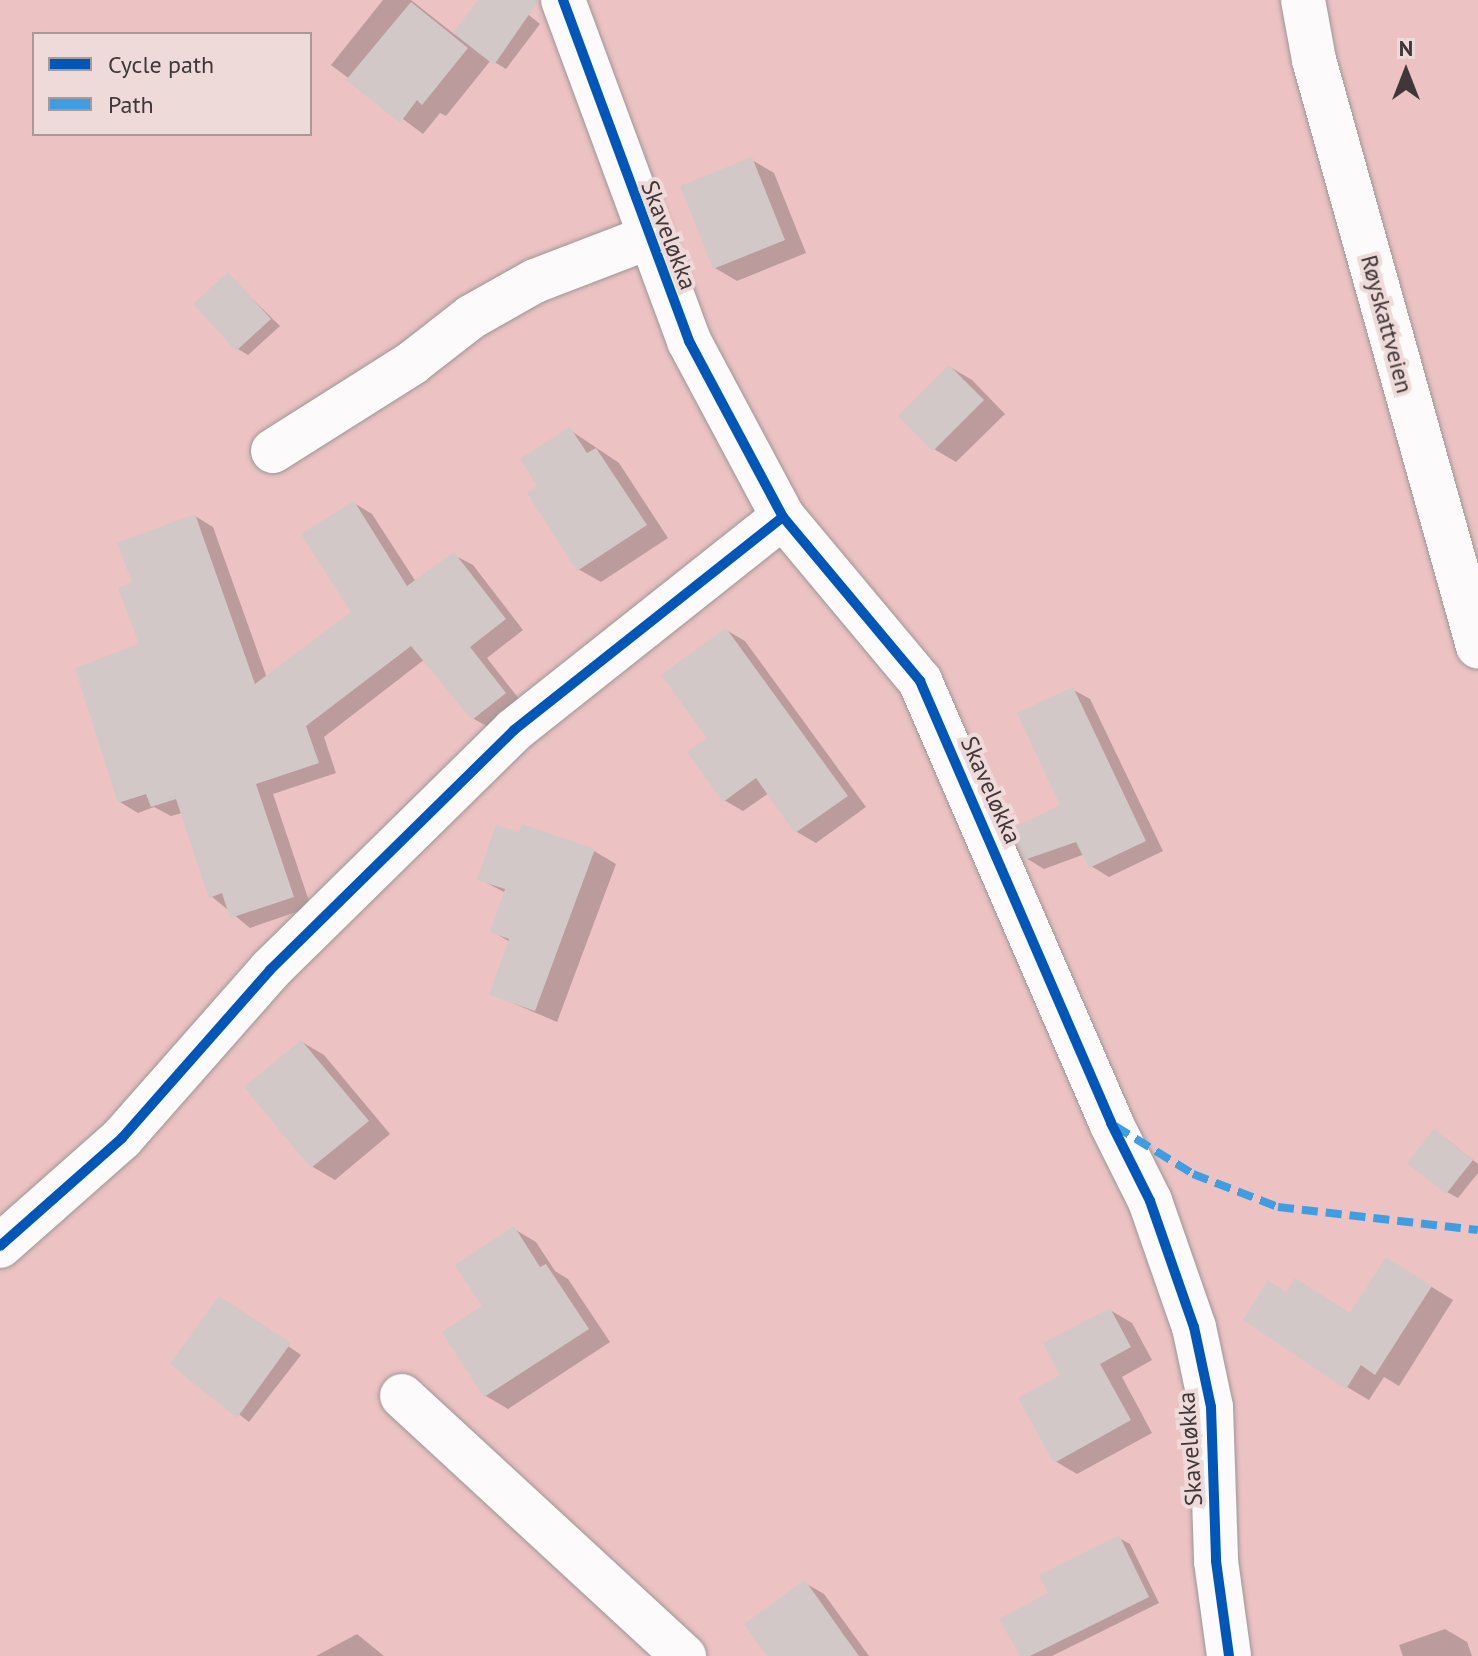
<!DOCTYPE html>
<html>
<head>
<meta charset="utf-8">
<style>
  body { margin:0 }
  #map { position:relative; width:1478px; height:1656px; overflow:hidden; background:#eadfdf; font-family:"PT Sans",sans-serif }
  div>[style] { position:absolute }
  .green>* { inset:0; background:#ecc2c3 }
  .shadow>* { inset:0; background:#0003 }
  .building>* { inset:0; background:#d2c8c8 }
  .roads { filter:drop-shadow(0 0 2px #9e9696) drop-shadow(0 0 2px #9e9696) }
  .minor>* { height:44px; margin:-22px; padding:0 22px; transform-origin:22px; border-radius:22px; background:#fcfafa }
  .quiet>* { height:8px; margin-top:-4px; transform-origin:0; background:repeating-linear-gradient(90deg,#3f9ee2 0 16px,transparent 0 24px) }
  .cycleway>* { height:10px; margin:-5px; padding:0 5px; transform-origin:5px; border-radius:5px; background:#0057b8 }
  span { translate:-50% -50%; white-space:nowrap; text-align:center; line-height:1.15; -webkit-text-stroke:8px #efdada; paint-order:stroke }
  .street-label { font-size:24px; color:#403738 }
  .legend { position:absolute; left:32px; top:32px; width:280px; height:104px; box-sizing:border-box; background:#efdada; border:2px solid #a99999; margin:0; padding:10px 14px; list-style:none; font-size:24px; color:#403738 }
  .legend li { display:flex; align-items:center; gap:16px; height:40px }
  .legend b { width:40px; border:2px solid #a99999 }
  .north { position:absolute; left:1366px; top:32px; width:80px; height:80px; -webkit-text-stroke:6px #efdada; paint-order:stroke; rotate:0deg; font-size:22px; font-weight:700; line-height:32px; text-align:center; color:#403738 }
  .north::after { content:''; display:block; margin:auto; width:28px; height:36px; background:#403738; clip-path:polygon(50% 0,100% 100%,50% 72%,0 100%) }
</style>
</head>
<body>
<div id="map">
  <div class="green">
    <div style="clip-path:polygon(evenodd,0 0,1478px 0,1478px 1656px,0 1656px,0 0,34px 34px,310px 34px,310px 134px,34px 134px,34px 34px)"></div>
  </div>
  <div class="shadow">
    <div style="clip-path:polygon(383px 0,411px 0,454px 34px,481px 0,510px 0,540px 24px,506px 69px,491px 60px,446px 116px,440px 113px,423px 134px,331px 65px)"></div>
    <div style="clip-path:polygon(752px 160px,774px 173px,806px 253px,737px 281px,715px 268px)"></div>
    <div style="clip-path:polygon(228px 275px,280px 326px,248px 355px,238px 349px)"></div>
    <div style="clip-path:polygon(950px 367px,972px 380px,1005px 414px,956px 462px,934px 449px)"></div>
    <div style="clip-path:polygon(570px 430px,619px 463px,668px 538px,601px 582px,578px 569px)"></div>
    <div style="clip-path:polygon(354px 503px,372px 514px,416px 582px,454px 555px,473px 565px,523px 630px,487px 658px,523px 704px,492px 729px,474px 719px,425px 659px,324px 737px,336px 773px,273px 794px,311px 907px,250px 928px,211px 896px,182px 813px,171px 816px,154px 807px,138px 813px,120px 802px,141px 645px,135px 583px,195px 516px,213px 527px,267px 678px,354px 613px)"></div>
    <div style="clip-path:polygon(726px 630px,745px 641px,866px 807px,816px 843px,797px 832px,769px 793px,743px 811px,724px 800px,710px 738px)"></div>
    <div style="clip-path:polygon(1072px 689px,1090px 699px,1163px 851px,1109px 877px,1091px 866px,1085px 854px,1044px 869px,1026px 858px,1062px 806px)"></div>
    <div style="clip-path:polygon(594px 851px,616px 864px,557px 1022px,492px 994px,510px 942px,492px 931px,506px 893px,479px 879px)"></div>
    <div style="clip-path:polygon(302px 1042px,324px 1055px,390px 1134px,335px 1180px,313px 1167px,247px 1088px)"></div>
    <div style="clip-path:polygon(1445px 1138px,1478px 1164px,1478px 1173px,1458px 1198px,1447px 1192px)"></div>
    <div style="clip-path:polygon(514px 1229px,536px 1242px,555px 1271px,568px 1279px,610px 1342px,508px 1409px,486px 1396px,484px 1306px)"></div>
    <div style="clip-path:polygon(1409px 1273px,1453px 1300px,1399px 1386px,1384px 1377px,1369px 1400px,1347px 1387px,1287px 1294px,1352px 1315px)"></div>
    <div style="clip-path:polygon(230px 1305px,301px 1355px,249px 1422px,173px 1363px)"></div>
    <div style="clip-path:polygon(1110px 1310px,1132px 1323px,1152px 1360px,1122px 1377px,1152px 1433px,1077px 1474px,1055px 1461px)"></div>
    <div style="clip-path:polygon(1119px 1538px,1130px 1544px,1159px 1603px,1052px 1656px,1022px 1656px,1051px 1594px)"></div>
    <div style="clip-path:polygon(805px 1583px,824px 1594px,869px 1656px,769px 1656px)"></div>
    <div style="clip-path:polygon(1445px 1629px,1467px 1642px,1472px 1656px,1403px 1656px,1399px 1645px)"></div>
    <div style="clip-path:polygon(357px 1634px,384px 1656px,316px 1656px)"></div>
  </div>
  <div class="building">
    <div style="clip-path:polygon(478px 0,539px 0,494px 65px,453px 33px)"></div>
    <div style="clip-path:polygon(411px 2px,468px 48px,422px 105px,417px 100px,400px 123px,346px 80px)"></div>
    <div style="clip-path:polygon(752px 157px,785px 240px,713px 269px,680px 186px)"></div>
    <div style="clip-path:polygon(228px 272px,271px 319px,236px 351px,193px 304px)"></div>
    <div style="clip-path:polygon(949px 365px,984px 400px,933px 451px,898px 416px)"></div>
    <div style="clip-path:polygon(570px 427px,587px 453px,596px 448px,647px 525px,577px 571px,527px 493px,537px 486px,520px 459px)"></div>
    <div style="clip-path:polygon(354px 501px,407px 586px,454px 552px,506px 619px,470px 647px,506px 693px,472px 720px,411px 646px,306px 726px,319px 763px,256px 784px,294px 897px,230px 918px,222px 893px,209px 898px,176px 799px,151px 807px,146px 794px,118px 803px,75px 668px,139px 644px,118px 588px,132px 582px,117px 543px,195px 514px,255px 684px,351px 612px,301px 534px)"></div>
    <div style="clip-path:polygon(726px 628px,848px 796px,795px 833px,756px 778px,723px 802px,687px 752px,707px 738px,661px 675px)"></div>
    <div style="clip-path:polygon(1073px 687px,1146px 841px,1089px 868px,1076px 842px,1024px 860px,1011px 829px,1060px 805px,1017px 713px)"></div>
    <div style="clip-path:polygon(522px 824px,595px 849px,535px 1011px,489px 995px,509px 939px,490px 932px,505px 889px,477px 880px,496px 825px,519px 832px)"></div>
    <div style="clip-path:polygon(301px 1040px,369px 1121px,311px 1168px,244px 1087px)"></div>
    <div style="clip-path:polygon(1434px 1129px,1473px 1160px,1446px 1194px,1407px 1163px)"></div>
    <div style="clip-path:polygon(514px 1226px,540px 1267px,546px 1264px,589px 1329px,484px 1397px,442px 1332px,482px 1306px,455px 1265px)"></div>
    <div style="clip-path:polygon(1386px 1257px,1432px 1286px,1375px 1375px,1361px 1365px,1346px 1389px,1243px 1320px,1268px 1280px,1286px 1292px,1295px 1278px,1350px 1313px)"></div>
    <div style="clip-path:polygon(219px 1296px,291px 1343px,237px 1418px,170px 1364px)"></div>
    <div style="clip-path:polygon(1110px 1308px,1131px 1347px,1100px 1364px,1131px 1420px,1054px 1463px,1018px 1398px,1060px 1375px,1043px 1343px)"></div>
    <div style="clip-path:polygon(1119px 1535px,1149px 1597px,1030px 1656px,1020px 1656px,999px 1619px,1048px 1593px,1039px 1575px)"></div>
    <div style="clip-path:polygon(805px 1580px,843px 1634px,859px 1656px,767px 1656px,744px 1624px)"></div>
  </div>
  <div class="roads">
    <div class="minor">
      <div style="left:563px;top:0;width:364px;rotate:69.7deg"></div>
      <div style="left:689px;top:341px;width:200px;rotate:61.9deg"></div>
      <div style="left:783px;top:517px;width:214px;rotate:50.1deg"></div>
      <div style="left:920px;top:681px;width:482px;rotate:66.6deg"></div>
      <div style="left:1111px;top:1123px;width:87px;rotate:63.4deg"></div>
      <div style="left:1150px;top:1201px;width:133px;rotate:70.8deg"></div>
      <div style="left:1194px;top:1327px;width:82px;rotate:78deg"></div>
      <div style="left:1211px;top:1407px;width:154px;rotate:88.1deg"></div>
      <div style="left:1216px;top:1561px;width:96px;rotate:82.2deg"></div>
      <div style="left:1303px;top:0;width:61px;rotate:79.6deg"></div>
      <div style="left:1314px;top:60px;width:609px;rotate:74.37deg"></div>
      <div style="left:273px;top:451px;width:165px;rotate:-32.3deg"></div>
      <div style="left:412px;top:363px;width:75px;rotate:-37.9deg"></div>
      <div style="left:471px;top:317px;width:73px;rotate:-29.4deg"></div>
      <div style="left:535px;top:281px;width:120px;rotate:-21deg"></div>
      <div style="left:0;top:1246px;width:163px;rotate:-41.5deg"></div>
      <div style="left:122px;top:1138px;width:224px;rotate:-48.6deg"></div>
      <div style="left:270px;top:970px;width:342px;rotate:-44.5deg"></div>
      <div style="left:514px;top:730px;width:343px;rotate:-38.4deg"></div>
      <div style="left:402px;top:1396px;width:384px;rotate:42.7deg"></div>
    </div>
  </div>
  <div class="quiet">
    <div style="left:1115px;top:1126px;width:92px;rotate:31.6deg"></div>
    <div style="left:1193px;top:1174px;width:91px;rotate:21.2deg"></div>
    <div style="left:1278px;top:1207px;width:201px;rotate:6.6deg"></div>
  </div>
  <div class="cycleway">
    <div style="left:563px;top:0;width:364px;rotate:69.7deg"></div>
    <div style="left:689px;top:341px;width:200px;rotate:61.9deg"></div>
    <div style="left:783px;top:517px;width:214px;rotate:50.1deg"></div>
    <div style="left:920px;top:681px;width:482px;rotate:66.6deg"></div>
    <div style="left:1111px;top:1123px;width:87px;rotate:63.4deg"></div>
    <div style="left:1150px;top:1201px;width:133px;rotate:70.8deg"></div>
    <div style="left:1194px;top:1327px;width:82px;rotate:78deg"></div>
    <div style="left:1211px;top:1407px;width:154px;rotate:88.1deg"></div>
    <div style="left:1216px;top:1561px;width:96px;rotate:82.2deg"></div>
    <div style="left:0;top:1246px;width:163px;rotate:-41.5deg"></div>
    <div style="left:122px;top:1138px;width:224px;rotate:-48.6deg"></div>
    <div style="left:270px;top:970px;width:342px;rotate:-44.5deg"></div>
    <div style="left:514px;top:730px;width:343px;rotate:-38.4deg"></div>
  </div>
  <div class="street-label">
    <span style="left:669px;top:235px;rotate:69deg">Skaveløkka</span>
    <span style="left:1387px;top:324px;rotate:75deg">Røyskattveien</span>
    <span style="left:991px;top:790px;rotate:66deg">Skaveløkka</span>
    <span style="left:1190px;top:1449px;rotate:-94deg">Skaveløkka</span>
  </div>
  <ul class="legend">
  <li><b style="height:10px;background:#0057b8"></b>Cycle path</li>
  <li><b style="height:10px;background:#3f9ee2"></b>Path</li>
  </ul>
  <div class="north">N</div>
</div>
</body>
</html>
